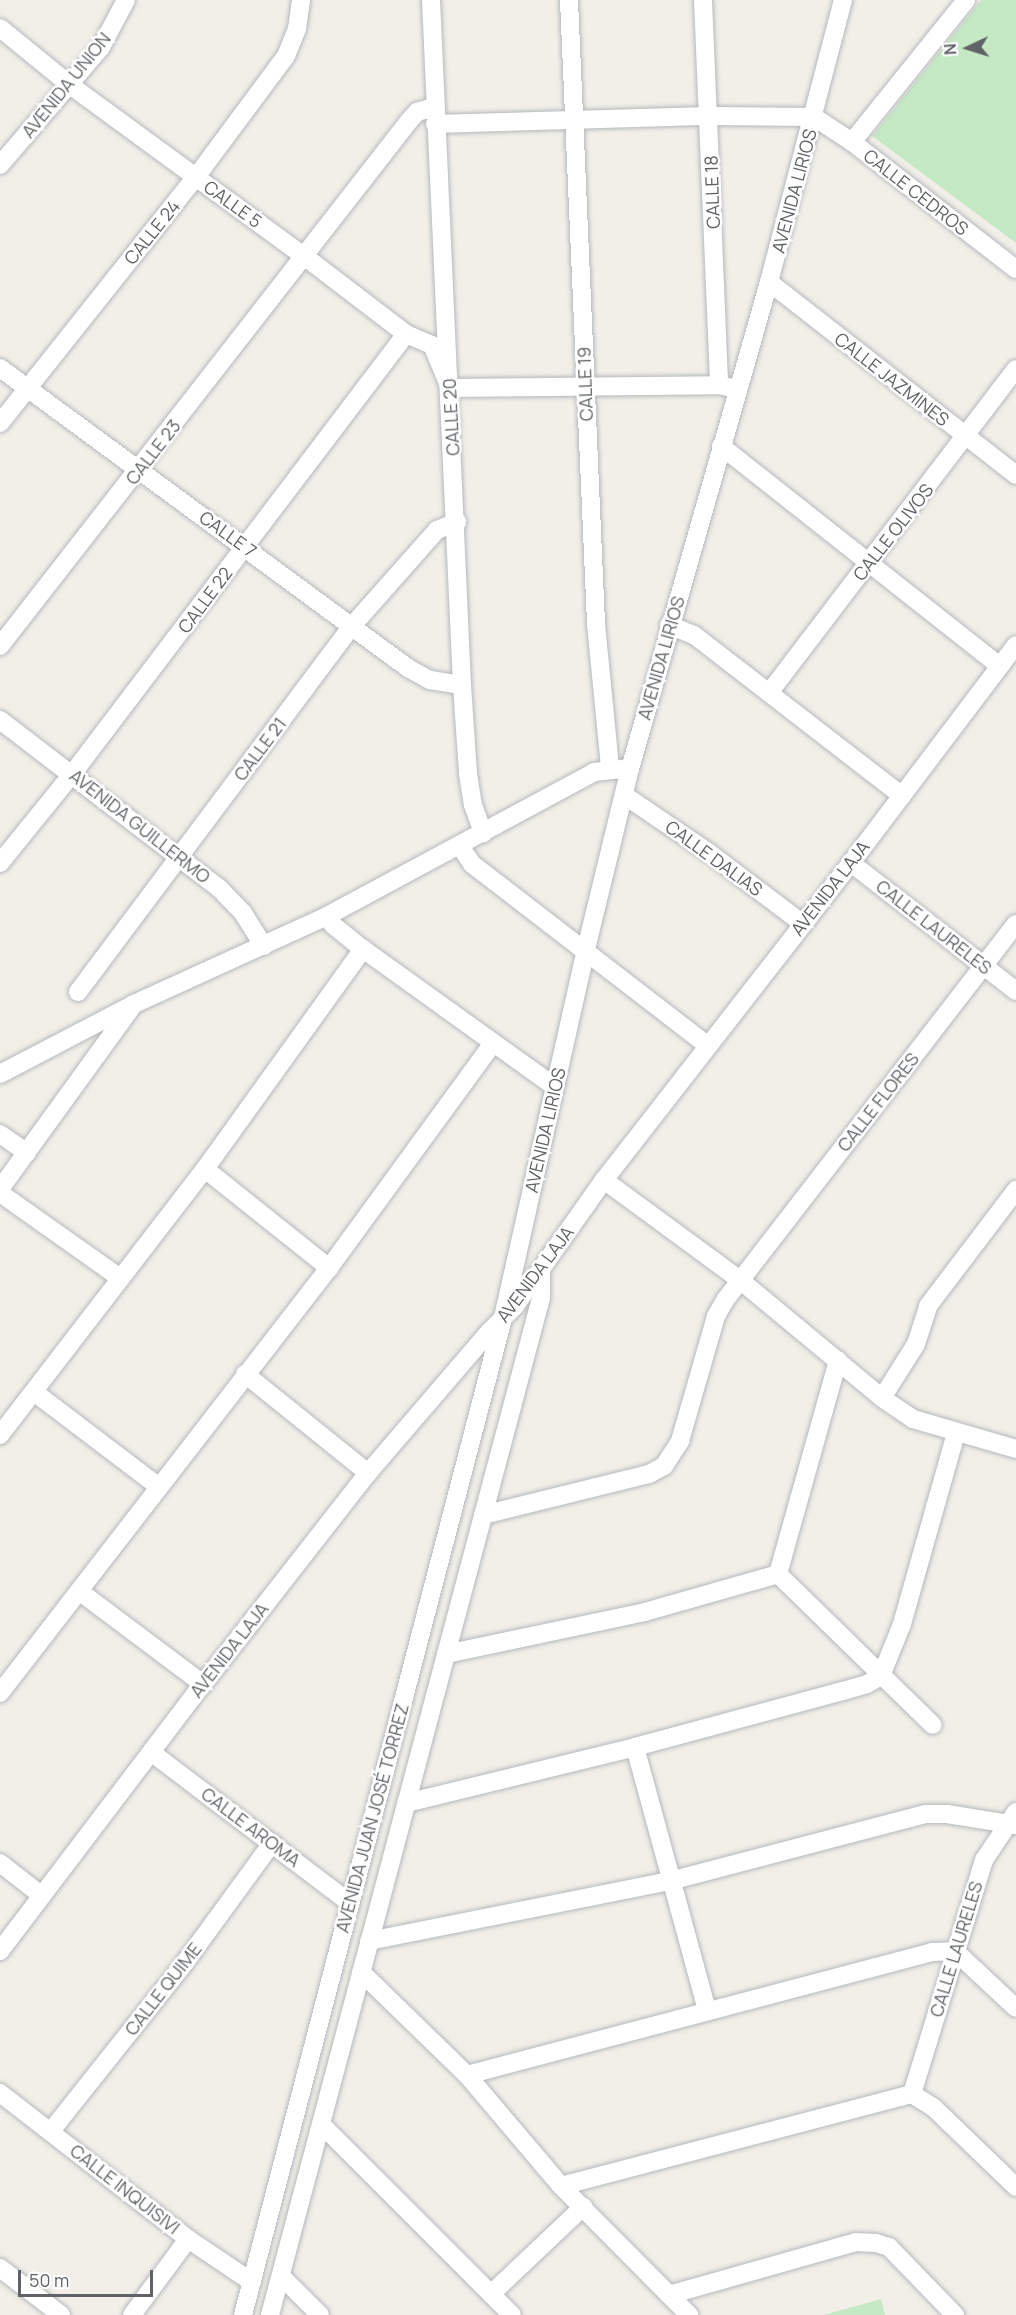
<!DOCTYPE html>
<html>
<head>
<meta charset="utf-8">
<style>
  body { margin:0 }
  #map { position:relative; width:1016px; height:2315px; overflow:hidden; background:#f1efe8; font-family:Manrope,sans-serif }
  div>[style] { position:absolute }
  .green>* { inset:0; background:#c5e8c5 }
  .roads { filter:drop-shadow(0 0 2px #b5b8bc) drop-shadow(0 0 2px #b5b8bc) }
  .minor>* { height:18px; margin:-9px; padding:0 9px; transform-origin:9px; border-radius:9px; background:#fff }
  span { translate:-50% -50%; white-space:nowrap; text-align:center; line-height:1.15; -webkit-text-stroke:5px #fff; paint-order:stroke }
  .street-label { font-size:18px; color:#5f6368 }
  .north { position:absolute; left:938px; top:18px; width:60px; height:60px; -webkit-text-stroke:4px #fff; paint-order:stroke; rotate:266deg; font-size:16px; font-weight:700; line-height:24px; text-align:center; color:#5f6368 }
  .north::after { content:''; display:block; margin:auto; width:21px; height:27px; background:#5f6368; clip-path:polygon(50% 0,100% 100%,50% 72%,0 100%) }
  .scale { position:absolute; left:18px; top:2270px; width:135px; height:27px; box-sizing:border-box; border:3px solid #5f6368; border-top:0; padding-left:8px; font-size:18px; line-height:21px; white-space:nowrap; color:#5f6368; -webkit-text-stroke:4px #fff; paint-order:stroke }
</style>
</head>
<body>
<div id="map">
  <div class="green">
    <div style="clip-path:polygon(981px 0,1016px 0,1016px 243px,872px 136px)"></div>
    <div style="clip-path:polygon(881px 2299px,885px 2315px,824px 2315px)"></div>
  </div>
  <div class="roads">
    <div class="minor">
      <div style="left:431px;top:0;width:686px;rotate:87.41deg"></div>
      <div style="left:462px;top:685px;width:89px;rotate:86.1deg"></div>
      <div style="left:468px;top:774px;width:31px;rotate:81deg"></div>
      <div style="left:473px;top:805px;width:30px;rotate:70deg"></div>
      <div style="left:569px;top:0;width:625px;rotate:87.52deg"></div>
      <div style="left:596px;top:624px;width:145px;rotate:84.4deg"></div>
      <div style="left:703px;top:0;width:385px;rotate:87.6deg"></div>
      <div style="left:0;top:28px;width:90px;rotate:39.2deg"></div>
      <div style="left:70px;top:85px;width:290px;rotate:36.2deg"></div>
      <div style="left:304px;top:256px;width:128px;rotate:37.4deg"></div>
      <div style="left:406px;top:334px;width:28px;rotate:23deg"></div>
      <div style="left:432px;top:345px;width:47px;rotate:67.3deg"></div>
      <div style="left:450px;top:388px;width:269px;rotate:-0.6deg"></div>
      <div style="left:719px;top:385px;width:17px;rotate:13deg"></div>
      <div style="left:435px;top:124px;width:274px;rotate:-1.7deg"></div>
      <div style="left:709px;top:116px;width:105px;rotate:0.5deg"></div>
      <div style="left:814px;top:117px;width:45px;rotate:33.3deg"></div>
      <div style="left:852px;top:142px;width:207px;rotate:37.8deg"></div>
      <div style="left:852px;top:142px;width:182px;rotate:-51.2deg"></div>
      <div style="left:0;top:165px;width:155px;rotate:-49.4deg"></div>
      <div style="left:101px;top:47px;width:53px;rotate:-62deg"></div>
      <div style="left:769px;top:282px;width:313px;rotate:38deg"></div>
      <div style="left:0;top:368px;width:506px;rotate:36.33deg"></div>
      <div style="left:408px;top:668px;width:25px;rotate:29deg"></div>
      <div style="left:430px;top:680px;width:32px;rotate:9deg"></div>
      <div style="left:0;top:423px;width:315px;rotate:-51.5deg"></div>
      <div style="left:196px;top:177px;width:151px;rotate:-53.4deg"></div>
      <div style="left:286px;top:56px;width:29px;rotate:-68deg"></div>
      <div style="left:297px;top:29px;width:29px;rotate:-82deg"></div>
      <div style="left:721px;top:446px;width:355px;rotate:38.3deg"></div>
      <div style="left:669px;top:625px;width:27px;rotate:22deg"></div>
      <div style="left:694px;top:635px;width:263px;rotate:37.7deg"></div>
      <div style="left:0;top:646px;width:666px;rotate:-52.08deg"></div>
      <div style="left:409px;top:121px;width:12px;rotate:-48deg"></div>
      <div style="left:417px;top:112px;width:19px;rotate:-16deg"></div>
      <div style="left:769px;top:693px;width:407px;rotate:-52.7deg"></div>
      <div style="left:0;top:720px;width:276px;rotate:37.5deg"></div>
      <div style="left:219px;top:888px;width:35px;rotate:46deg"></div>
      <div style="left:243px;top:913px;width:39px;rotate:58deg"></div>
      <div style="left:624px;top:795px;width:102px;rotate:34.2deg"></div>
      <div style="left:708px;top:852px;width:118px;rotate:37.1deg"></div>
      <div style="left:460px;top:846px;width:22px;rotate:56deg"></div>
      <div style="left:472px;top:864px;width:298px;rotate:37.6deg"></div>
      <div style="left:0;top:863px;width:116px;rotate:-51deg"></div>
      <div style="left:73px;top:773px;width:551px;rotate:-52.82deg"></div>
      <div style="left:851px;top:863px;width:209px;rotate:37.8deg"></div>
      <div style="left:327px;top:916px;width:11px;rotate:56deg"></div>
      <div style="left:333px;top:925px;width:38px;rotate:39deg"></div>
      <div style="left:363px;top:949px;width:235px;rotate:35.7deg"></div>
      <div style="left:78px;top:992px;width:457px;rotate:-53.2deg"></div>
      <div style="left:352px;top:626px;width:128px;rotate:-48.5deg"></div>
      <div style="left:437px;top:530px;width:22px;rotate:-22deg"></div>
      <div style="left:0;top:1074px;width:151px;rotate:-27.6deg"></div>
      <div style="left:134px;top:1004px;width:212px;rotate:-24.5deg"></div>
      <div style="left:327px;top:916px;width:303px;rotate:-28.3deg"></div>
      <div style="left:594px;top:772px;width:28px;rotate:-6deg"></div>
      <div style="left:0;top:1134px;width:33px;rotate:35deg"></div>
      <div style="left:205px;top:1169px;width:159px;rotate:38.6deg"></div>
      <div style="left:604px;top:1180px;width:169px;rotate:36.3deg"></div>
      <div style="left:740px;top:1280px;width:185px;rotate:39.7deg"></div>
      <div style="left:882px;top:1398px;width:37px;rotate:34deg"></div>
      <div style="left:913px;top:1419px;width:107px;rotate:16.2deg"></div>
      <div style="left:0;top:1189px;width:223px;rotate:-54.1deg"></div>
      <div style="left:0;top:1193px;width:147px;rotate:35.3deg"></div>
      <div style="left:245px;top:1374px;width:158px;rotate:38.8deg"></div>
      <div style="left:34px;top:1392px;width:156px;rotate:37.2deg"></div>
      <div style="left:882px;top:1398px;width:64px;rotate:-57.8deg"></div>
      <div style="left:916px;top:1344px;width:40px;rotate:-72deg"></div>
      <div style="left:928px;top:1306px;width:146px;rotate:-52.8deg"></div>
      <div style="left:0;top:1435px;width:336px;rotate:-52.4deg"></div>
      <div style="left:205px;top:1169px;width:271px;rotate:-54.3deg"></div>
      <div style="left:483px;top:1515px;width:171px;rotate:-13.9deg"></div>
      <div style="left:649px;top:1474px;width:17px;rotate:-28deg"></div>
      <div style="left:664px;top:1466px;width:30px;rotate:-57deg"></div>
      <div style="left:680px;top:1441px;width:130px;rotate:-73.9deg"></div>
      <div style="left:716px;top:1316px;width:20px;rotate:-60deg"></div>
      <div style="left:726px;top:1299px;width:474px;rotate:-52.3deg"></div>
      <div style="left:778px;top:1574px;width:216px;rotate:44.3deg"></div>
      <div style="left:79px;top:1591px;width:155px;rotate:36.9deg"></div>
      <div style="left:446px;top:1654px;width:203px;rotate:-11.9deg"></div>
      <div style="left:645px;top:1612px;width:138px;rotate:-15.9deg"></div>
      <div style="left:778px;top:1574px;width:222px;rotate:-74.3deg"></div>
      <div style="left:0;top:1693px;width:537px;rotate:-52.26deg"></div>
      <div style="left:329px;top:1268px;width:278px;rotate:-53.9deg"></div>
      <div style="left:635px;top:1747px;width:274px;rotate:74.7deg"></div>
      <div style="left:151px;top:1752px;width:250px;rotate:37.2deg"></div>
      <div style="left:406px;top:1803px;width:236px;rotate:-13.7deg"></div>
      <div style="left:635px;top:1747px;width:215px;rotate:-15.1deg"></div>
      <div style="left:843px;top:1691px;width:25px;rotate:-16deg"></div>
      <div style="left:867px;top:1684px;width:16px;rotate:-30deg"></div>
      <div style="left:881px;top:1676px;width:56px;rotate:-68deg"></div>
      <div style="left:902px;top:1624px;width:198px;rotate:-74.2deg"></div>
      <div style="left:0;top:1863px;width:52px;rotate:38deg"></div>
      <div style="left:369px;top:1941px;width:307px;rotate:-11.3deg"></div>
      <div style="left:670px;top:1881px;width:264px;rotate:-14.7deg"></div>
      <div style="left:925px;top:1814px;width:22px"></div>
      <div style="left:947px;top:1814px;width:70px;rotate:9.1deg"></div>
      <div style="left:0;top:1951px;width:335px;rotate:-52.8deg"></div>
      <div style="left:203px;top:1684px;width:268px;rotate:-52deg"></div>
      <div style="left:368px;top:1473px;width:186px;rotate:-49.4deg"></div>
      <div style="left:489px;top:1332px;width:37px;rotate:-45deg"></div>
      <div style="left:515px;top:1306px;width:154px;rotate:-54.8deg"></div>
      <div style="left:604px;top:1180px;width:402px;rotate:-52.1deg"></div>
      <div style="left:851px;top:863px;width:273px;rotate:-52.9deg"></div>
      <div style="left:361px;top:1972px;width:148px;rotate:44.2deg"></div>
      <div style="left:467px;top:2075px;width:145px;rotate:49.7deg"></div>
      <div style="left:561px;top:2186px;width:182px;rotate:45.2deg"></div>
      <div style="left:467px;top:2075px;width:481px;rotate:-14.8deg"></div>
      <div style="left:932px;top:1952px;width:23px;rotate:-2deg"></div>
      <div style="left:955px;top:1951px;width:83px;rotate:43.1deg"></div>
      <div style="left:0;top:2093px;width:238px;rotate:37.8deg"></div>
      <div style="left:188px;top:2239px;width:77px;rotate:33.9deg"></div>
      <div style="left:912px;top:2094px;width:245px;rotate:-72.9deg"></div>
      <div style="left:984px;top:1860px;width:58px;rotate:-56.3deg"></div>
      <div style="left:323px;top:2126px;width:267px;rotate:45deg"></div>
      <div style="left:51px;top:2131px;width:217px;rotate:-51.5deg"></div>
      <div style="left:186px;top:1961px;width:146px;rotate:-53.9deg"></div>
      <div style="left:561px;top:2186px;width:363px;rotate:-14.7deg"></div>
      <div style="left:912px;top:2094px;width:25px;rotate:32deg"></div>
      <div style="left:933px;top:2107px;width:115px;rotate:43.9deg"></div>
      <div style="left:0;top:2268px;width:77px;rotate:37.6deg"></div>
      <div style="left:281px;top:2276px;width:55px;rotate:45deg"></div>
      <div style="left:491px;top:2294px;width:127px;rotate:-43.4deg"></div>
      <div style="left:669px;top:2295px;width:194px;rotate:-15.8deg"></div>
      <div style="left:856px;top:2242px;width:20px;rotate:3deg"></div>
      <div style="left:876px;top:2243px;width:14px;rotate:17deg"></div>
      <div style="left:889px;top:2247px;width:95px;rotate:45.9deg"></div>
      <div style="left:132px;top:2315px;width:94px;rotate:-53.6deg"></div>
      <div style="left:243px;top:2315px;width:1026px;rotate:-75.38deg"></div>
      <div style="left:502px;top:1322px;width:378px;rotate:-77.3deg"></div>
      <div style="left:585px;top:953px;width:189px;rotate:-76.3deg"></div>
      <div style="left:630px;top:769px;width:506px;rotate:-74.07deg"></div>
      <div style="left:769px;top:282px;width:292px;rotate:-75.3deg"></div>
      <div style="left:270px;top:2315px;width:1052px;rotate:-75.08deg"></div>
      <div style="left:541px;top:1298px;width:29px;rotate:-90deg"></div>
    </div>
  </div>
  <div class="street-label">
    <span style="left:66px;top:85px;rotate:-51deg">AVENIDA UNION</span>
    <span style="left:794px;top:191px;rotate:-75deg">AVENIDA LIRIOS</span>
    <span style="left:712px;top:192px;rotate:-92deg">CALLE 18</span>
    <span style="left:916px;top:192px;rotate:38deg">CALLE CEDROS</span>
    <span style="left:233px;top:204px;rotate:36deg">CALLE 5</span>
    <span style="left:152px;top:232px;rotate:-51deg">CALLE 24</span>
    <span style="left:892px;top:379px;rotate:38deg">CALLE JAZMINES</span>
    <span style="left:585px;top:384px;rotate:-92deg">CALLE 19</span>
    <span style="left:451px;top:417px;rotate:-93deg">CALLE 20</span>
    <span style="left:153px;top:452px;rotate:-52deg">CALLE 23</span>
    <span style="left:893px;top:532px;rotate:-52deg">CALLE OLIVOS</span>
    <span style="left:228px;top:534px;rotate:36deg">CALLE 7</span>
    <span style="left:205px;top:600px;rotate:-53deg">CALLE 22</span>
    <span style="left:661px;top:658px;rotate:-74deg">AVENIDA LIRIOS</span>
    <span style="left:260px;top:749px;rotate:-53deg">CALLE 21</span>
    <span style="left:140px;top:826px;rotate:38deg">AVENIDA GUILLERMO</span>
    <span style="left:714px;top:858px;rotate:36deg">CALLE DALIAS</span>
    <span style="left:830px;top:888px;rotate:-52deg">AVENIDA LAJA</span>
    <span style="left:934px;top:927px;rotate:38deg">CALLE LAURELES</span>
    <span style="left:878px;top:1102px;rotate:-52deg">CALLE FLORES</span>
    <span style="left:545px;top:1130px;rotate:-77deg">AVENIDA LIRIOS</span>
    <span style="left:535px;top:1274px;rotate:-53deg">AVENIDA LAJA</span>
    <span style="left:229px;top:1650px;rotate:-52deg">AVENIDA LAJA</span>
    <span style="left:372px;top:1818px;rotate:-75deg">AVENIDA JUAN JOSÉ TORREZ</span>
    <span style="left:251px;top:1827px;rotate:37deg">CALLE AROMA</span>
    <span style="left:956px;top:1949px;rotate:-73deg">CALLE LAURELES</span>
    <span style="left:163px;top:1989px;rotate:-52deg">CALLE QUIME</span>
    <span style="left:125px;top:2189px;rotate:38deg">CALLE INQUISIVI</span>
  </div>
  <div class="north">N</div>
  <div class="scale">50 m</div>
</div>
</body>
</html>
